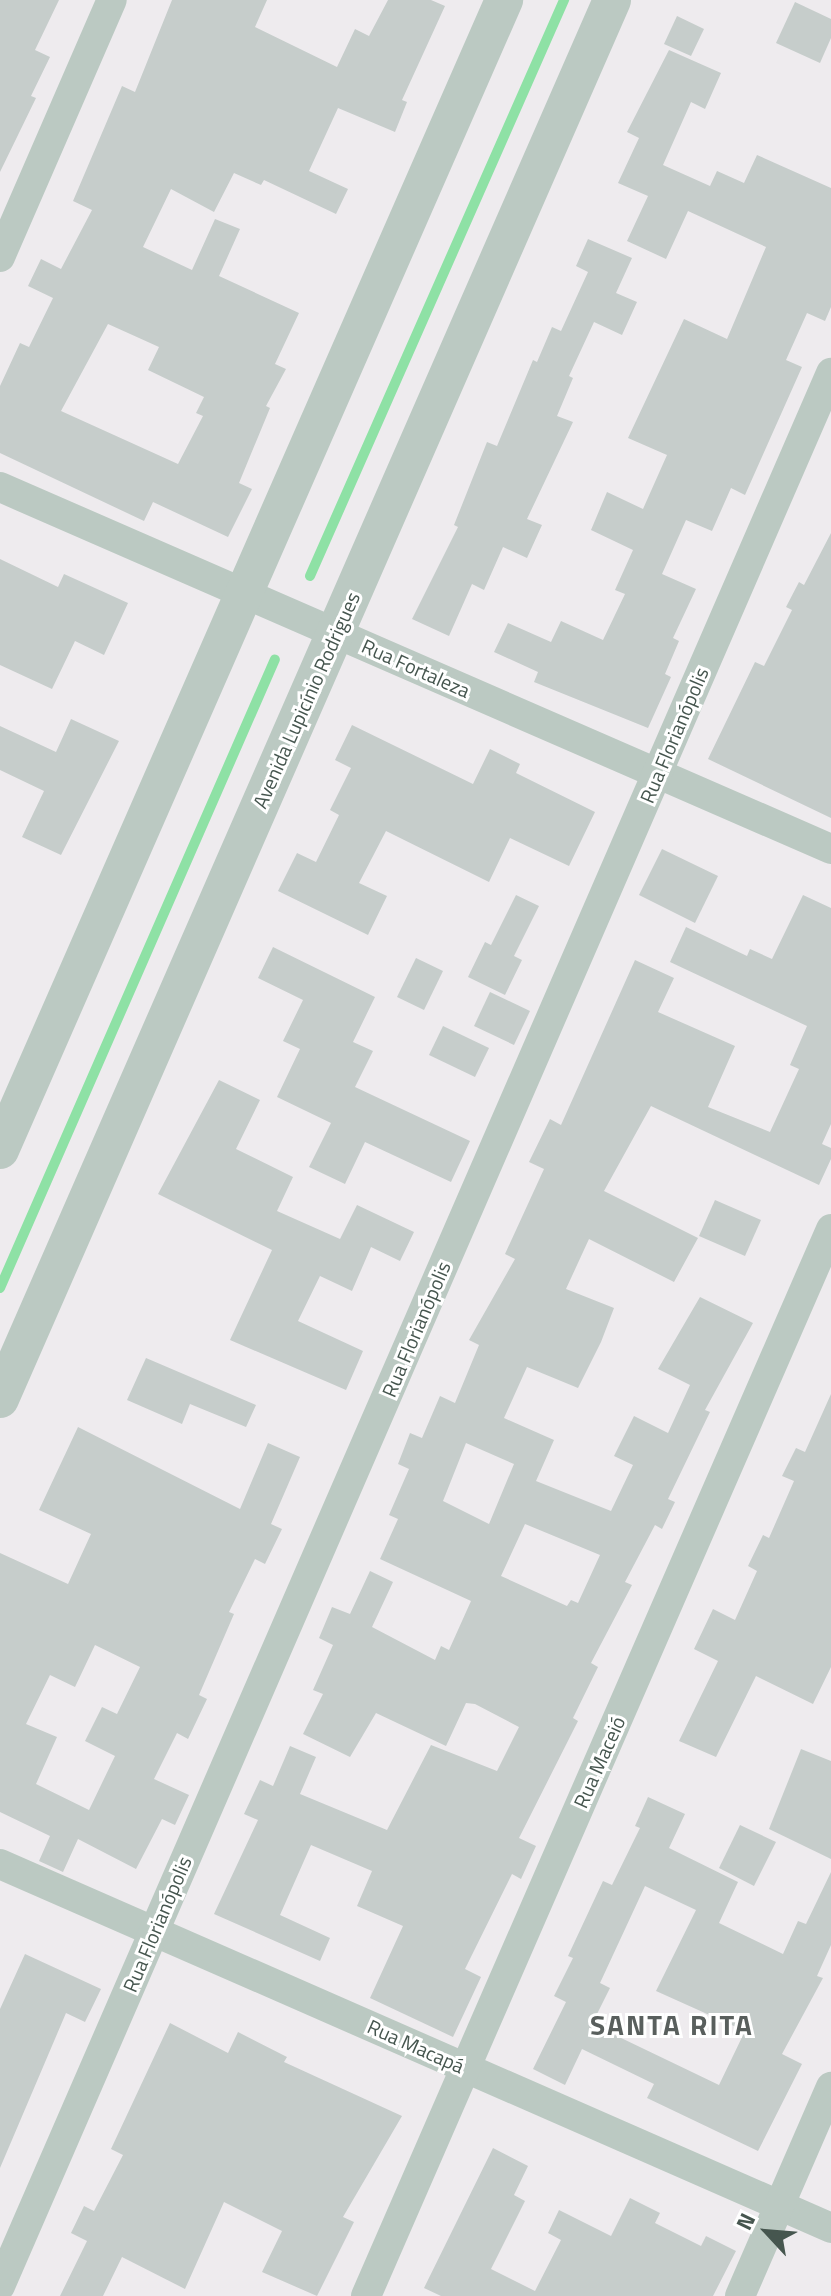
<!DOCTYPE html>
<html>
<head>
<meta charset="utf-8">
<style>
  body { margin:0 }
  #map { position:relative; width:831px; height:2296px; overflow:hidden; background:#eeebee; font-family:"Titillium Web",sans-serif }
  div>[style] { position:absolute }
  .stream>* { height:10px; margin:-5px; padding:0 5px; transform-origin:5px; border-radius:5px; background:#8ee1a5 }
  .building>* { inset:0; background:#c6cdcb }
  .minor>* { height:30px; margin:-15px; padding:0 15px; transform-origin:15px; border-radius:15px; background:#bbc9c2 }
  .tertiary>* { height:38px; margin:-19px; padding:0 19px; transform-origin:19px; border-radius:19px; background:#bbc9c2 }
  span { translate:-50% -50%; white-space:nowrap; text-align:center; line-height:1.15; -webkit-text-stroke:6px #fff; paint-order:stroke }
  .street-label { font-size:20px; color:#46564f }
  .district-label { font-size:28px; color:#595f5d; font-weight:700; letter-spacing:2px }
  .north { position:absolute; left:727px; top:2192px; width:80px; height:80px; -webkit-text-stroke:6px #fff; paint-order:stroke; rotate:296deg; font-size:22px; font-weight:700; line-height:32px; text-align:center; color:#46564f }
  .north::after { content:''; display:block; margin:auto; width:28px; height:36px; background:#46564f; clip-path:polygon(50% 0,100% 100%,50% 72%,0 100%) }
</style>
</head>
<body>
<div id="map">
  <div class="stream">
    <div style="left:310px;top:576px;width:630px;rotate:-66.2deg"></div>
    <div style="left:0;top:1288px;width:686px;rotate:-66.38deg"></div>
  </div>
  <div class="building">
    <div style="clip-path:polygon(0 0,59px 0,35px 50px,50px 57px,31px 96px,36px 98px,0 172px)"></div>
    <div style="clip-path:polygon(evenodd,172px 0,267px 0,255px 27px,337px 67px,355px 29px,369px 36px,388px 0,431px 0,445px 6px,402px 100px,407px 102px,395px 132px,338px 108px,309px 171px,348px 189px,336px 214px,264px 180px,261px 185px,234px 173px,214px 212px,171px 189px,143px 247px,192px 270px,215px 219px,240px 229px,219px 276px,299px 313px,275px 364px,286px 369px,266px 406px,270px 408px,239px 483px,252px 489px,228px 537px,153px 502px,144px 521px,0 453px,0 386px,20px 343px,29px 347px,53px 298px,28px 286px,41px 259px,61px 269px,92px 210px,73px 201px,122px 86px,135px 92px,172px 0,108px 324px,159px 347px,148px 370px,204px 397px,196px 413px,203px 416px,178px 464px,61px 411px,108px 324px)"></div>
    <div style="clip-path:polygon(795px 2px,831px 19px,831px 38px,820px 63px,776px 43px)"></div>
    <div style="clip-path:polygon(677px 16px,704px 29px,691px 56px,664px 44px)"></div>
    <div style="clip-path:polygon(669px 50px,721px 73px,705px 109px,691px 102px,663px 165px,710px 186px,717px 171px,744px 183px,757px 155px,831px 188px,831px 307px,825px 321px,807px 313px,786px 360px,802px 367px,745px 495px,731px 488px,712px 531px,686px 520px,662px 574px,696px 589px,673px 638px,679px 641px,665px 674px,671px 677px,648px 728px,534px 682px,538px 672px,494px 652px,508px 623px,551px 642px,561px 621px,603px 640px,625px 594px,615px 590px,633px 550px,591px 530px,607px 492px,643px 509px,667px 455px,628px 438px,684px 319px,727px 339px,766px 247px,688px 211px,666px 259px,627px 241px,648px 196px,618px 183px,639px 138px,627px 132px)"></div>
    <div style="clip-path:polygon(588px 239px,632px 258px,616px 293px,637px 302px,622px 335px,594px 322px,569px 376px,573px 378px,557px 416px,573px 422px,527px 519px,542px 525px,527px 558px,503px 547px,484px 590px,472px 584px,449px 636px,412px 619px,458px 527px,454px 525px,487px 442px,497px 446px,533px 360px,537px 362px,552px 327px,561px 331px,588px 272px,576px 266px)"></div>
    <div style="clip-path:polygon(831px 533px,831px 818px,708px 759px,755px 662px,764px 666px,792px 610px,786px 607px,799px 582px,804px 585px)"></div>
    <div style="clip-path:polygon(0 559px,58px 587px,64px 574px,128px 603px,104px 655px,75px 641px,52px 689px,0 665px)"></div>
    <div style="clip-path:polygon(71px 719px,119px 741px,61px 855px,22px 837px,44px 791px,0 770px,0 726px,56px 752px)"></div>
    <div style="clip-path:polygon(352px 725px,473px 784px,490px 749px,520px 764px,516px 773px,595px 812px,569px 866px,510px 838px,489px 882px,386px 831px,359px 883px,387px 896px,368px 935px,278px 891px,297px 853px,316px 862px,339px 815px,330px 810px,351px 768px,335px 760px)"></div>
    <div style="clip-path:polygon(662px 849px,718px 876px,695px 923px,639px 895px)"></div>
    <div style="clip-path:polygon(516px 895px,539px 906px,514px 956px,522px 960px,505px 995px,468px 977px,485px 942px,491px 945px)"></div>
    <div style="clip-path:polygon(evenodd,803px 895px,831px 908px,831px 1124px,822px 1144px,831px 1148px,831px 1159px,819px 1185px,651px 1106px,604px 1191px,698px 1238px,674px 1282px,589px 1239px,566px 1289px,614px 1308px,601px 1342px,578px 1388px,527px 1367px,504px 1418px,554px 1440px,536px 1481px,611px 1511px,633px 1465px,614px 1456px,634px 1416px,668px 1433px,690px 1385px,658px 1369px,700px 1297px,753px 1323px,705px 1410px,710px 1412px,668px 1499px,675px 1502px,662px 1529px,655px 1525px,625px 1582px,632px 1585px,591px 1663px,598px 1667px,573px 1718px,578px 1721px,519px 1838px,536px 1846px,521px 1879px,512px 1874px,465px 1969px,481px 1977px,453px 2037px,370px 1998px,403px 1926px,357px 1906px,372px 1871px,311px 1845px,280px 1915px,330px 1938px,320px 1961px,214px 1914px,258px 1820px,244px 1814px,260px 1780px,273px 1786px,290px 1746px,316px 1757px,300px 1794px,387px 1830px,431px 1745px,497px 1771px,519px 1727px,475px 1704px,466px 1703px,446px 1746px,376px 1713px,350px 1757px,303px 1734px,323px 1694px,313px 1690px,333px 1645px,319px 1638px,332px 1607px,350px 1614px,370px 1571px,393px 1582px,372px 1627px,435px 1660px,441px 1646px,449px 1650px,471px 1601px,380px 1559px,398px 1519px,389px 1515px,409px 1469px,398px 1464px,410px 1433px,422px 1438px,440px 1396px,455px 1403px,479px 1345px,469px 1340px,515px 1259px,505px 1254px,544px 1169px,529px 1162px,550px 1119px,561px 1125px,635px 960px,674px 978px,658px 1012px,735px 1046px,708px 1107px,770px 1132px,799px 1069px,790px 1065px,807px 1026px,670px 962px,686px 927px,747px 956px,750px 949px,772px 959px,803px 895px,466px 1443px,514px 1464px,489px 1524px,443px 1501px,466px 1443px,803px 895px,525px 1524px,600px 1555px,578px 1603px,571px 1600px,567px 1606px,501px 1576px,525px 1524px)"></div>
    <div style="clip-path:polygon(273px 947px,375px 997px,353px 1042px,373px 1051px,355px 1087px,470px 1141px,451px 1182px,365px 1142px,345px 1184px,309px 1167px,331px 1123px,277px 1097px,300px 1049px,283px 1041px,303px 1000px,258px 978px)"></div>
    <div style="clip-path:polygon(416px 958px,443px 971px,424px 1010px,397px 997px)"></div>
    <div style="clip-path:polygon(490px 992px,530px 1011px,514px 1045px,474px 1026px)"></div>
    <div style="clip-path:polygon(443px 1026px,489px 1048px,475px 1077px,429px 1055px)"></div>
    <div style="clip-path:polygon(219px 1080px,260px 1100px,236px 1149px,293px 1177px,277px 1211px,340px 1239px,357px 1205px,414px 1232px,400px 1261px,371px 1247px,352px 1291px,320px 1276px,298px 1321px,363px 1351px,346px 1390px,230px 1340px,272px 1250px,158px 1194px)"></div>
    <div style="clip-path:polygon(715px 1200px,761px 1220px,745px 1256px,699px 1236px)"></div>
    <div style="clip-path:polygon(146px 1358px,256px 1405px,246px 1427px,190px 1404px,182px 1424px,127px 1400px)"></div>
    <div style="clip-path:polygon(831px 1394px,831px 1667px,813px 1704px,756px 1676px,716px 1757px,679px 1741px,718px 1661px,694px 1649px,713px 1609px,735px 1620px,757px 1571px,748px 1566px,763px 1535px,769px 1538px,794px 1481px,782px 1476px,796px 1448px,805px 1452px)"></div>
    <div style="clip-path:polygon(evenodd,78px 1427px,240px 1509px,268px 1443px,300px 1457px,271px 1524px,282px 1529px,265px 1564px,255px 1559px,229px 1612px,234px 1614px,199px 1695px,207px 1699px,188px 1739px,177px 1733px,154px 1779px,189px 1795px,175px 1825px,162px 1819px,136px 1869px,78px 1839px,63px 1872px,39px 1861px,50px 1836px,0 1812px,0 1553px,68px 1584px,91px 1534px,39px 1510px,78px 1427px,95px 1645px,140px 1667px,117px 1714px,102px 1707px,85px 1741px,115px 1756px,89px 1810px,36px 1784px,57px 1737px,26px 1724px,50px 1675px,75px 1687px,95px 1645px)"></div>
    <div style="clip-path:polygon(801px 1749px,831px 1761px,831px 1859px,769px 1829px)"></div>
    <div style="clip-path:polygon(evenodd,648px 1797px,685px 1814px,669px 1848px,738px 1882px,719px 1923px,783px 1954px,798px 1921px,806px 1924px,831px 1872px,831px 1945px,817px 1976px,823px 1978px,782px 2054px,802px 2064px,758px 2151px,647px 2098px,654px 2084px,582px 2049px,565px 2085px,533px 2069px,566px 2002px,554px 1996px,573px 1958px,568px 1956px,603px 1881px,612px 1885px,640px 1828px,635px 1826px,648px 1797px,645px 1886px,696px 1910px,656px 1991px,745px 2031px,719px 2085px,592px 2024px,610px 1988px,600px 1983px,645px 1886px)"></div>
    <div style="clip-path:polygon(740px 1825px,776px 1842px,754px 1886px,719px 1868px)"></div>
    <div style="clip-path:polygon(25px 1954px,101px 1989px,85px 2022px,66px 2013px,0 2168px,0 2009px)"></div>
    <div style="clip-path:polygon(170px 2023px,228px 2053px,238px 2032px,287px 2057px,284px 2062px,402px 2116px,343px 2217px,354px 2222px,317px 2296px,262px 2272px,282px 2231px,224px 2202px,185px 2289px,122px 2257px,103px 2296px,60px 2296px,87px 2241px,71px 2233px,84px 2206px,94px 2211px,123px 2155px,111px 2149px)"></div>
    <div style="clip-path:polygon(493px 2148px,528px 2166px,514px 2195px,525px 2201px,491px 2269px,535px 2291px,561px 2240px,548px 2233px,559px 2210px,611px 2236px,630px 2198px,660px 2213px,655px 2223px,701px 2246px,706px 2236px,736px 2251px,713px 2296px,441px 2296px,424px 2288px)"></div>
  </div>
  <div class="minor">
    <div style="left:0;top:257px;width:280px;rotate:-66.5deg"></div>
    <div style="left:0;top:487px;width:906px;rotate:23.54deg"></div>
    <div style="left:0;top:1864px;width:907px;rotate:23.65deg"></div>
    <div style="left:0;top:2286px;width:2086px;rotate:-66.52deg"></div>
    <div style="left:366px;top:2296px;width:1164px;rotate:-66.45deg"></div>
    <div style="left:740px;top:2296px;width:228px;rotate:-66.5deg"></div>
  </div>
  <div class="tertiary">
    <div style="left:0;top:1150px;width:1256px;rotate:-66.33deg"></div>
    <div style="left:0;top:1399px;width:1527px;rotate:-66.37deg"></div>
  </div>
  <div class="street-label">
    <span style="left:416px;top:668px;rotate:24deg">Rua Fortaleza</span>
    <span style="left:306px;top:700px;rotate:-66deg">Avenida Lupicínio Rodrigues</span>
    <span style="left:674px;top:735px;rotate:-67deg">Rua Florianópolis</span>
    <span style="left:416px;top:1329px;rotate:-67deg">Rua Florianópolis</span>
    <span style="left:599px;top:1762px;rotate:-66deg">Rua Maceió</span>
    <span style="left:157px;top:1924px;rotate:-67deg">Rua Florianópolis</span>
    <span style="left:416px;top:2046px;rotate:24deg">Rua Macapá</span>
  </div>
  <div class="district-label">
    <span style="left:672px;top:2025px">SANTA RITA</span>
  </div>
  <div class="north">N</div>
</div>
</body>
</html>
